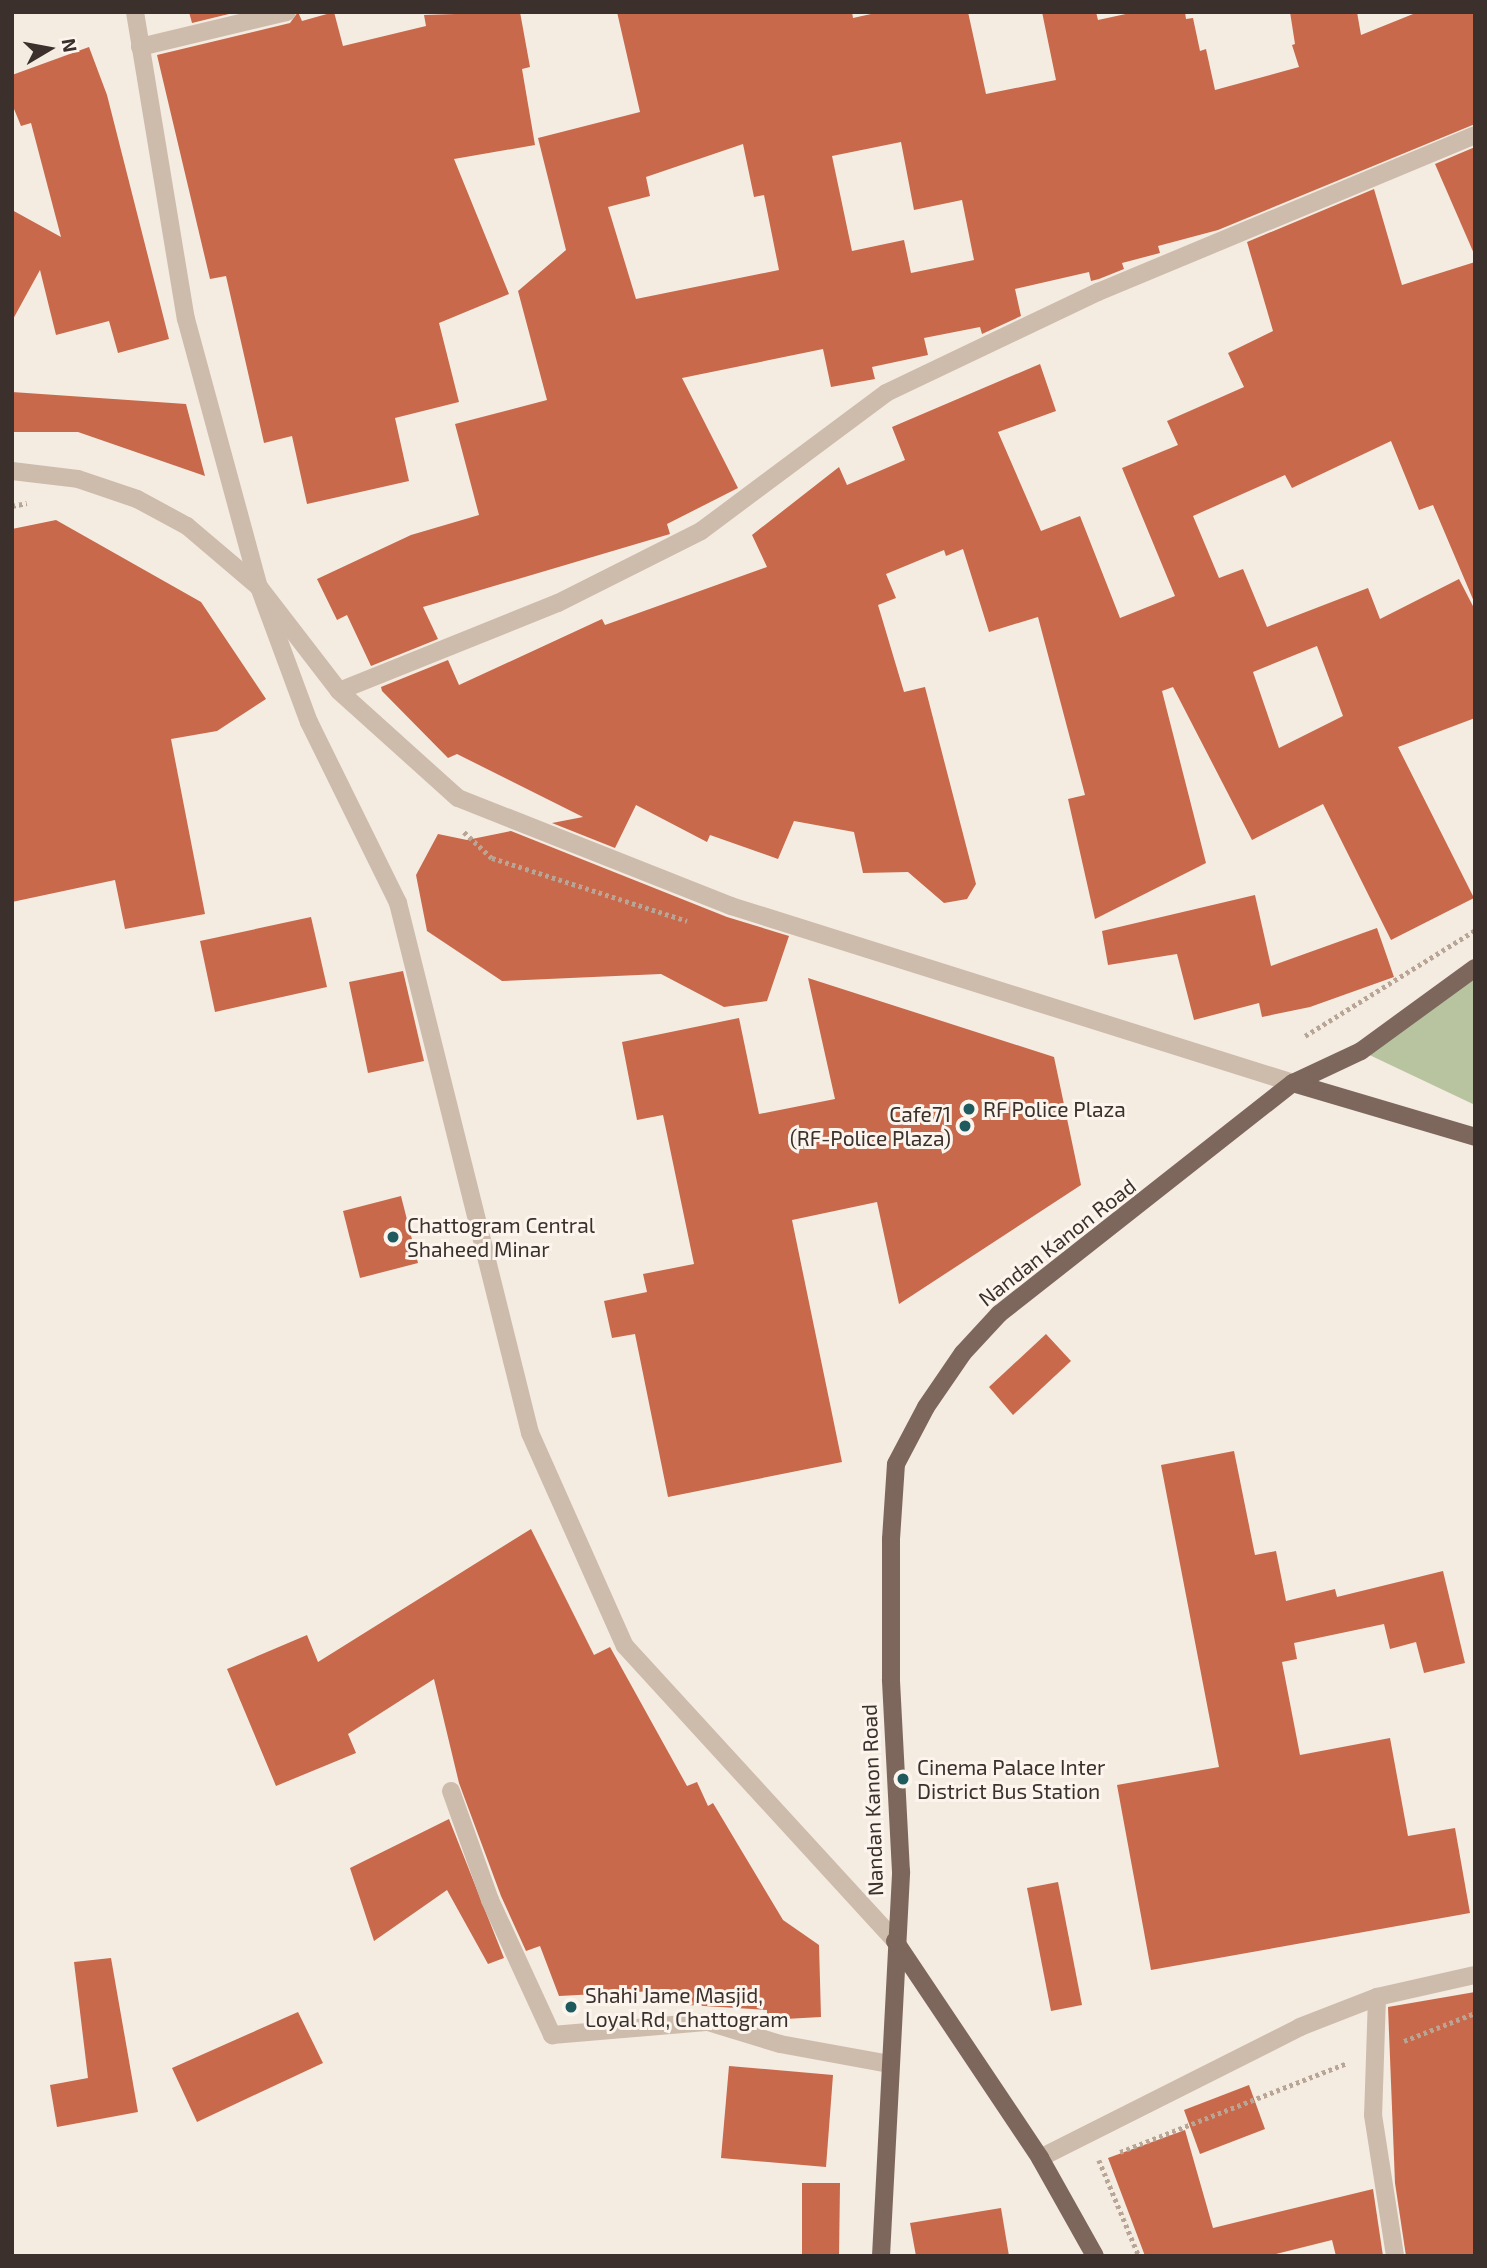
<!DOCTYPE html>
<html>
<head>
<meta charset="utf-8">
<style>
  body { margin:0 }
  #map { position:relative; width:1487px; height:2268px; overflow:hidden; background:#f4ebe1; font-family:"Exo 2",sans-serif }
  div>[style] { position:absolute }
  .green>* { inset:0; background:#b8c4a0 }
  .building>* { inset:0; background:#c8694b }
  .path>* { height:4.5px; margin-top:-2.25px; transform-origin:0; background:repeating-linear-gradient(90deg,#b9a596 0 3.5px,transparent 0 7px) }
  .minor>* { height:18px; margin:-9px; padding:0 9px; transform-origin:9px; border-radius:9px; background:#cdbbac }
  .major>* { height:18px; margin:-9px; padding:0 9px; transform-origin:9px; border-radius:9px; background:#7d675c }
  .dots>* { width:19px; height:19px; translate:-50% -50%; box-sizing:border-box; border:4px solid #fbf5ee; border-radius:50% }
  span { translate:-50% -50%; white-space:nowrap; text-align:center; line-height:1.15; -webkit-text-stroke:6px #fbf5ee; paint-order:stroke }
  .poi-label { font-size:21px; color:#3b302b }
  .left { translate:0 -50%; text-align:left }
  .right { translate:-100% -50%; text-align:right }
  .street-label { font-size:21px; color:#3b302b }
  .frame { position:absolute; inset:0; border:14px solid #3b302b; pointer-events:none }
  .north { position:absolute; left:14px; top:14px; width:70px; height:70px; -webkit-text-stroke:5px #fbf5ee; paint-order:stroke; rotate:80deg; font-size:19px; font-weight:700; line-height:28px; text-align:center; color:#3b302b }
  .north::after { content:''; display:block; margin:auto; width:24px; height:32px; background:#3b302b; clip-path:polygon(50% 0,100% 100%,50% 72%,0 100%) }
</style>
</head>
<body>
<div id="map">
  <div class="green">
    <div style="clip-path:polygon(1475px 977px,1475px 1105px,1361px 1051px)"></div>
  </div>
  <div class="building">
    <div style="clip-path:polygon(189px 12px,237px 12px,192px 23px)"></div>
    <div style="clip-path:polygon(298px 12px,302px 21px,334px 12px,343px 46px,426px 26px,424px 15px,520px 12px,530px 67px,522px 69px,535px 145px,454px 159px,509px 294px,439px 323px,459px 402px,395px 418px,409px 481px,307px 504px,292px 436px,264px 443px,226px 276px,210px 279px,157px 55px,290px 23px)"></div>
    <div style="clip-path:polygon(evenodd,617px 12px,852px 12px,853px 18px,880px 12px,968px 12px,986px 94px,1056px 80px,1042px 12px,1096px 12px,1098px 20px,1135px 12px,1185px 12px,1186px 19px,1193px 18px,1200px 51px,1206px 49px,1215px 90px,1299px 67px,1292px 45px,1295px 44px,1290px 12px,1357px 12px,1361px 35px,1418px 12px,1475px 12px,1475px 124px,1218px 230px,1158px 246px,1160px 253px,1122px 263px,1124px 269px,1099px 279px,1091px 281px,1089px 272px,1015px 289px,1021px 316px,982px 334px,980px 327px,924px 338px,928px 355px,872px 367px,875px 379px,831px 387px,823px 349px,682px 378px,738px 488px,667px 524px,670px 534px,423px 607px,438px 639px,371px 666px,347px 615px,337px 620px,317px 579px,411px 535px,479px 515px,455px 424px,547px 400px,518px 291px,566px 250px,538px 138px,640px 112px,617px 12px,901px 142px,914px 210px,962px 200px,974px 260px,911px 273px,904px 240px,852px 251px,832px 156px,901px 142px,617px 12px,743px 144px,754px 197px,764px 195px,779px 270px,636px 299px,608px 207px,650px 196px,646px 177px,743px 144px)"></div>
    <div style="clip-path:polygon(89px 47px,107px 95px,169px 339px,118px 353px,109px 321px,56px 335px,40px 270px,12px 321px,12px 210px,61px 237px,31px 123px,21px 126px,12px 104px,12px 75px)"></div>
    <div style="clip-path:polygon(1475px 147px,1475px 256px,1435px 164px)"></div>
    <div style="clip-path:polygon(evenodd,1374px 189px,1402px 285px,1475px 262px,1475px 604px,1433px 505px,1419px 510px,1391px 441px,1292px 488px,1285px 475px,1193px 516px,1219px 578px,1243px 569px,1267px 627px,1368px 588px,1380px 619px,1459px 579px,1475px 610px,1475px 718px,1398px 747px,1474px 898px,1391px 940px,1323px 804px,1252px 840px,1173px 687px,1162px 691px,1206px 863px,1095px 919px,1068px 799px,1085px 795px,1038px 617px,989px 632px,963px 549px,946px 556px,944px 550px,886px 574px,896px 598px,878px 605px,904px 692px,925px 687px,976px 884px,967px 899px,944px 903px,908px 872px,863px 873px,854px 832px,794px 821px,778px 859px,710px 835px,707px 842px,636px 805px,615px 848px,552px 823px,583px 817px,457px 754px,448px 758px,382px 691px,381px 687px,448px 660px,459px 685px,602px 619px,605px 625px,767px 567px,752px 535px,839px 467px,847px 485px,905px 460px,892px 427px,1040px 364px,1056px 411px,998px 432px,1041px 531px,1080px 516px,1120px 618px,1175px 596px,1122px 468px,1178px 445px,1167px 421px,1244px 387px,1228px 353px,1273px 331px,1247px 242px,1374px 189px,1317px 646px,1343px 716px,1279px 748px,1253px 672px,1317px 646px)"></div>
    <div style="clip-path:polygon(12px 392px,186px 404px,205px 476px,78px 432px,12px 432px)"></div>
    <div style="clip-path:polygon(56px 520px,201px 602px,266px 699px,217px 731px,171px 739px,205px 914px,125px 929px,115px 880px,12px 902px,12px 529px)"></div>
    <div style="clip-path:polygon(511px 831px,727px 917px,789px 936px,767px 1001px,724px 1007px,661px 974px,502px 981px,427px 931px,416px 875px,438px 834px,467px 840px)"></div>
    <div style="clip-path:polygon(1255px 895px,1271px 966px,1377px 928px,1394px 977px,1310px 1007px,1262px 1017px,1259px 1003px,1194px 1020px,1177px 954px,1108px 965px,1102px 931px)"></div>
    <div style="clip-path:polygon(311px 917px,327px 987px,215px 1012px,200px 941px)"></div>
    <div style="clip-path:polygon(403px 971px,424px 1061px,368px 1073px,349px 982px)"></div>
    <div style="clip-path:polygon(808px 978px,1054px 1057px,1081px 1185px,899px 1304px,877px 1202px,792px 1220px,842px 1462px,668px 1497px,635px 1334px,612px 1338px,604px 1301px,647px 1292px,643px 1274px,694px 1264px,663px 1115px,637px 1120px,622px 1042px,739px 1018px,759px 1114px,835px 1099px)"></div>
    <div style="clip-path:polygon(401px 1196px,418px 1263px,360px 1278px,343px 1211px)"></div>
    <div style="clip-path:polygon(1046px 1334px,1071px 1361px,1013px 1415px,989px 1387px)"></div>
    <div style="clip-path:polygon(1234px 1451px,1255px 1555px,1276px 1551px,1286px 1601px,1335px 1589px,1337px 1597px,1443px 1571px,1465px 1663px,1424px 1673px,1416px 1642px,1390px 1649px,1384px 1624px,1294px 1643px,1297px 1659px,1282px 1662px,1300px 1755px,1390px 1738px,1408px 1836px,1455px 1828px,1470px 1913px,1151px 1970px,1117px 1785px,1219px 1767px,1161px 1465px)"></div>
    <div style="clip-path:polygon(531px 1529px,594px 1655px,610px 1647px,687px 1786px,697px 1782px,708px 1806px,713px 1803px,783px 1920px,819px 1945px,821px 2017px,767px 2020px,767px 2010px,672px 2004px,673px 1990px,559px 1996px,540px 1946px,526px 1951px,501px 1896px,459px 1783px,434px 1679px,348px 1734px,356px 1753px,276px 1786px,227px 1669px,307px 1635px,318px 1662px)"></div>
    <div style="clip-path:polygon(449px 1819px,504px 1958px,488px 1964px,447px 1890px,374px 1941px,350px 1868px)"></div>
    <div style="clip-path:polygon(1058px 1882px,1082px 2005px,1051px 2011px,1027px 1888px)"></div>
    <div style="clip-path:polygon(111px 1958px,138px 2112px,57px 2127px,50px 2085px,88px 2078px,74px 1962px)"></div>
    <div style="clip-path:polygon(1475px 1992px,1475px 2256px,1406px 2256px,1395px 2183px,1388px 2007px)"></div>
    <div style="clip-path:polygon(298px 2012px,323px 2063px,197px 2122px,172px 2068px)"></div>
    <div style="clip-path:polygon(729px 2066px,833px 2075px,826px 2167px,721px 2158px)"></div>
    <div style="clip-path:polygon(1249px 2085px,1265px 2129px,1200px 2154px,1184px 2110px)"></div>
    <div style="clip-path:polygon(1185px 2130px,1213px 2228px,1373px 2189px,1383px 2256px,1336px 2256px,1332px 2240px,1268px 2256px,1145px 2256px,1108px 2158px)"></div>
    <div style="clip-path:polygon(802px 2183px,840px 2183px,839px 2256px,802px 2256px)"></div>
    <div style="clip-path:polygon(1001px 2208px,1009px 2256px,916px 2256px,910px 2223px)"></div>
  </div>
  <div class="path">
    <div style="left:12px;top:506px;width:15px;rotate:-11deg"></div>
    <div style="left:464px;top:832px;width:38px;rotate:43deg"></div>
    <div style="left:492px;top:858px;width:205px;rotate:17.9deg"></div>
    <div style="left:1305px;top:1036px;width:200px;rotate:-31.9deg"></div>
    <div style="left:1404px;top:2041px;width:76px;rotate:-21.5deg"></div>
    <div style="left:1120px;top:2152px;width:244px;rotate:-21.4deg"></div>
    <div style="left:1099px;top:2160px;width:104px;rotate:67.4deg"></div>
  </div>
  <div class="minor">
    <div style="left:135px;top:12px;width:311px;rotate:80.6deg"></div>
    <div style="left:186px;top:319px;width:278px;rotate:74.8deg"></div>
    <div style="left:259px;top:587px;width:144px;rotate:69.7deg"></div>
    <div style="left:309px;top:722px;width:202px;rotate:63.8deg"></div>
    <div style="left:398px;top:903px;width:546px;rotate:76.01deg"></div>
    <div style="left:530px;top:1433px;width:233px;rotate:66deg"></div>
    <div style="left:625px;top:1646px;width:400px;rotate:47.5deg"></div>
    <div style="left:140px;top:47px;width:151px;rotate:-13.4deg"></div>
    <div style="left:12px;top:471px;width:66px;rotate:6.9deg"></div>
    <div style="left:78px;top:479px;width:62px;rotate:18.7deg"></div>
    <div style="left:137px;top:499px;width:57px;rotate:28.4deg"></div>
    <div style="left:187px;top:526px;width:94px;rotate:40.3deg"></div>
    <div style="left:259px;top:587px;width:131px;rotate:52.4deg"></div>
    <div style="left:339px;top:691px;width:160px;rotate:42deg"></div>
    <div style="left:458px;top:798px;width:294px;rotate:21.6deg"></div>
    <div style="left:731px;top:906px;width:589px;rotate:17.48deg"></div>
    <div style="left:339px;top:691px;width:236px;rotate:-21.9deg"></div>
    <div style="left:558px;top:603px;width:160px;rotate:-26.7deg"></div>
    <div style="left:701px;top:531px;width:231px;rotate:-36.7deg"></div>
    <div style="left:886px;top:393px;width:235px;rotate:-25.5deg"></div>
    <div style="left:1098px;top:292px;width:408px;rotate:-22.6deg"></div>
    <div style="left:451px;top:1791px;width:116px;rotate:70.3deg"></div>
    <div style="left:490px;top:1900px;width:149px;rotate:65.3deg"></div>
    <div style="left:552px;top:2035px;width:157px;rotate:-4.8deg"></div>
    <div style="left:708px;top:2022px;width:75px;rotate:17deg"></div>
    <div style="left:780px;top:2044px;width:112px;rotate:10.3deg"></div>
    <div style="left:1377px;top:1997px;width:118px;rotate:91.9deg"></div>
    <div style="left:1373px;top:2115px;width:143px;rotate:81.1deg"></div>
    <div style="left:1040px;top:2158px;width:291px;rotate:-26.7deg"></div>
    <div style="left:1300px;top:2027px;width:83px;rotate:-21.3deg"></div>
    <div style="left:1377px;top:1997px;width:100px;rotate:-12.7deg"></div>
  </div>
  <div class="major">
    <div style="left:1293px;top:1083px;width:190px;rotate:16.5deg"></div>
    <div style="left:895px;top:1941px;width:261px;rotate:56.2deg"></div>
    <div style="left:1040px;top:2158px;width:112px;rotate:60.7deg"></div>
    <div style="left:881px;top:2256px;width:385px;rotate:-87deg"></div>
    <div style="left:901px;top:1872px;width:193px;rotate:-93deg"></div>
    <div style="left:891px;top:1679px;width:140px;rotate:-90deg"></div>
    <div style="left:891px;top:1539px;width:75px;rotate:-86.2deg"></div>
    <div style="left:896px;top:1464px;width:64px;rotate:-62.2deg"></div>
    <div style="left:926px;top:1407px;width:65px;rotate:-55.6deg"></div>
    <div style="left:963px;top:1353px;width:53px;rotate:-47.3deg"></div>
    <div style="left:999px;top:1314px;width:374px;rotate:-38.2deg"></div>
    <div style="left:1293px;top:1083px;width:75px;rotate:-25.2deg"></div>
    <div style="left:1361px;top:1051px;width:141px;rotate:-36.1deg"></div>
  </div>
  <div class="dots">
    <div style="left:969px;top:1109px;background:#1f5a5e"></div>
    <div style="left:965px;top:1126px;background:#1f5a5e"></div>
    <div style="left:393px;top:1237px;background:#1f5a5e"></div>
    <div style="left:903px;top:1779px;background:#1f5a5e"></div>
    <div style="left:571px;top:2007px;background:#1f5a5e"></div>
  </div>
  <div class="poi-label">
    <span class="left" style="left:983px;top:1109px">RF Police Plaza</span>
    <span class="right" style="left:951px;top:1126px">Cafe71<br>(RF-Police Plaza)</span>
    <span class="left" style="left:407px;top:1237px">Chattogram Central<br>Shaheed Minar</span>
    <span class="left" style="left:917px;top:1779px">Cinema Palace Inter<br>District Bus Station</span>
    <span class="left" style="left:585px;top:2007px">Shahi Jame Masjid,<br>Loyal Rd, Chattogram</span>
  </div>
  <div class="street-label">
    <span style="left:1057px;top:1242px;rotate:-38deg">Nandan Kanon Road</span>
    <span style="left:872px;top:1800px;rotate:-92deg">Nandan Kanon Road</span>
  </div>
  <div class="frame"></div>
  <div class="north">N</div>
</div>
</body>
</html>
